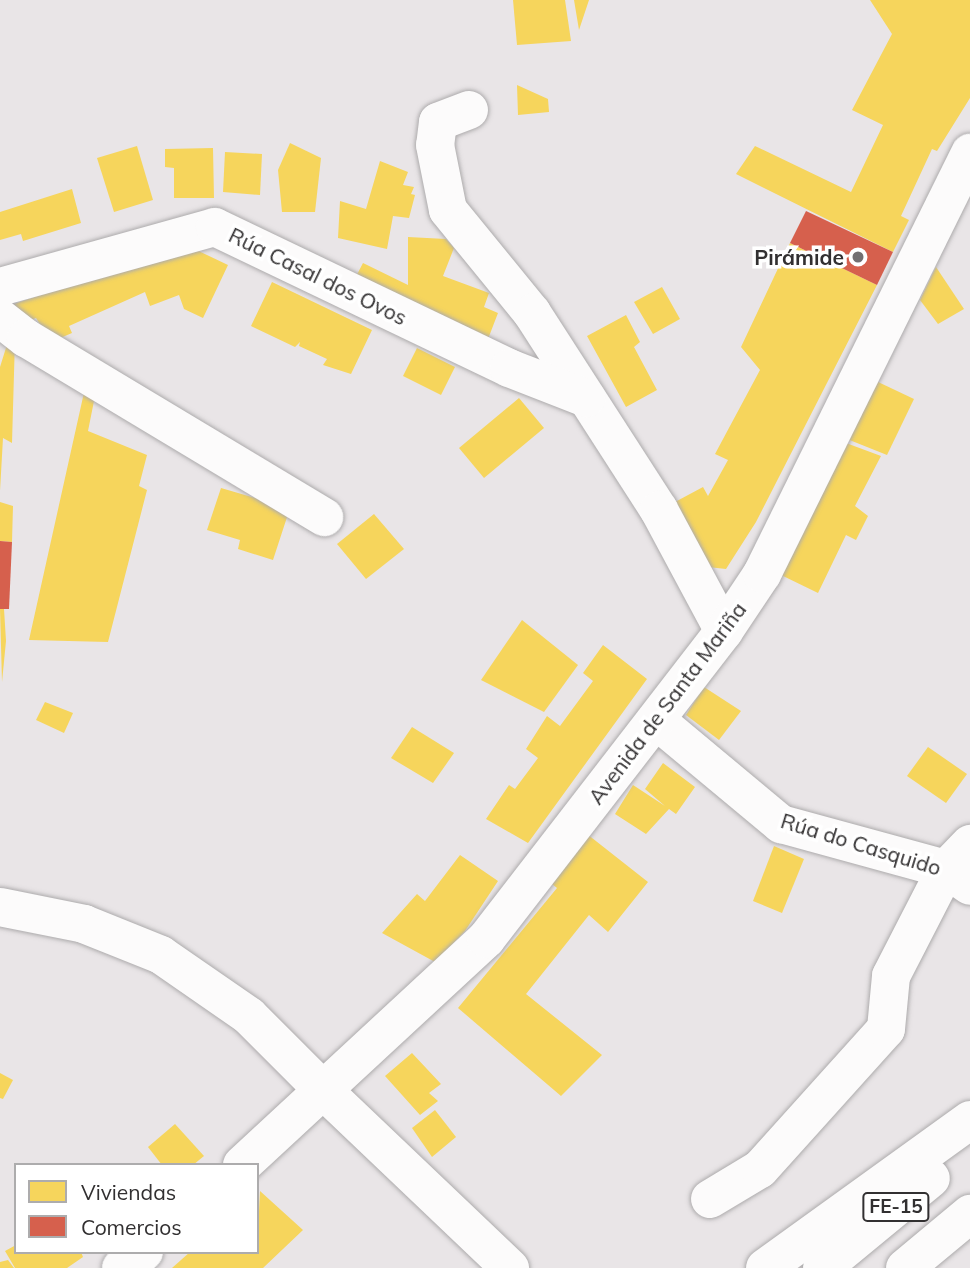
<!DOCTYPE html>
<html>
<head>
<meta charset="utf-8">
<style>
  body { margin:0 }
  #map { position:relative; width:970px; height:1268px; overflow:hidden; background:#e9e5e7; font-family:Mulish,sans-serif }
  div>[style] { position:absolute }
  .homes>* { inset:0; background:#f6d55c }
  .shops>* { inset:0; background:#d6604d }
  .roads { filter:drop-shadow(0 0 2px #adabac) drop-shadow(0 0 2px #adabac) }
  .minor>* { height:38px; margin:-19px; padding:0 19px; transform-origin:19px; border-radius:19px; background:#fcfbfb }
  .highway>* { height:38px; margin:-19px; padding:0 19px; transform-origin:19px; border-radius:19px; background:#fcfbfb }
  .dots>* { width:19px; height:19px; translate:-50% -50%; box-sizing:border-box; border:4px solid #fff; border-radius:50% }
  span { translate:-50% -50%; white-space:nowrap; text-align:center; line-height:1.15; -webkit-text-stroke:7px #fff; paint-order:stroke }
  .shield-label span { padding:2px 5px; background:#fff; border:2px solid; border-radius:5px; -webkit-text-stroke-width:0 }
  .shield-label { font-size:19px; color:#323031; font-weight:700 }
  .poi-label { font-size:21px; color:#323031; font-weight:700 }
  .right { translate:-100% -50%; text-align:right }
  .street-label { font-size:21px; color:#323031 }
  .legend { position:absolute; left:14px; top:1163px; width:245px; height:91px; box-sizing:border-box; background:#fff; border:2px solid #adacad; margin:0; padding:9px 12px; list-style:none; font-size:21px; color:#323031 }
  .legend li { display:flex; align-items:center; gap:14px; height:35px }
  .legend b { width:35px; border:2px solid #adacad }
</style>
</head>
<body>
<div id="map">
  <div class="homes">
    <div style="clip-path:polygon(513px 0,565px 0,571px 41px,517px 45px)"></div>
    <div style="clip-path:polygon(574px 0,589px 0,579px 30px)"></div>
    <div style="clip-path:polygon(870px 0,970px 0,970px 98px,937px 151px,932px 149px,901px 216px,909px 220px,893px 252px,736px 174px,755px 146px,851px 192px,883px 125px,852px 110px,892px 34px)"></div>
    <div style="clip-path:polygon(517px 85px,548px 99px,549px 112px,518px 115px)"></div>
    <div style="clip-path:polygon(290px 143px,321px 158px,315px 212px,282px 212px,278px 170px)"></div>
    <div style="clip-path:polygon(137px 146px,153px 200px,114px 212px,97px 158px)"></div>
    <div style="clip-path:polygon(213px 148px,214px 198px,174px 198px,174px 168px,165px 167px,165px 149px)"></div>
    <div style="clip-path:polygon(225px 152px,262px 154px,260px 195px,223px 192px)"></div>
    <div style="clip-path:polygon(380px 161px,408px 172px,403px 185px,414px 187px,411px 194px,415px 195px,409px 218px,393px 216px,387px 249px,338px 238px,340px 201px,366px 209px)"></div>
    <div style="clip-path:polygon(72px 189px,81px 223px,23px 241px,21px 234px,0 240px,0 212px)"></div>
    <div style="clip-path:polygon(408px 237px,446px 239px,454px 248px,443px 276px,489px 293px,484px 307px,498px 313px,488px 339px,351px 286px,363px 263px,408px 285px)"></div>
    <div style="clip-path:polygon(790px 243px,877px 285px,756px 522px,726px 569px,708px 567px,675px 502px,703px 487px,708px 496px,728px 460px,715px 454px,760px 370px,741px 347px)"></div>
    <div style="clip-path:polygon(186px 245px,228px 265px,203px 318px,184px 309px,179px 295px,150px 306px,145px 292px,69px 326px,72px 333px,51px 342px,36px 318px,23px 323px,14px 304px)"></div>
    <div style="clip-path:polygon(936px 267px,964px 309px,938px 324px,920px 300px)"></div>
    <div style="clip-path:polygon(272px 282px,372px 330px,351px 374px,323px 365px,327px 359px,299px 346px,300px 342px,295px 347px,251px 326px)"></div>
    <div style="clip-path:polygon(662px 287px,680px 319px,653px 334px,634px 302px)"></div>
    <div style="clip-path:polygon(626px 315px,640px 342px,634px 347px,657px 390px,626px 407px,587px 336px)"></div>
    <div style="clip-path:polygon(10px 335px,15px 339px,12px 443px,3px 438px,0 491px,0 367px)"></div>
    <div style="clip-path:polygon(417px 348px,455px 367px,441px 395px,403px 376px)"></div>
    <div style="clip-path:polygon(876px 381px,914px 399px,887px 455px,847px 439px)"></div>
    <div style="clip-path:polygon(85px 388px,96px 391px,88px 431px,147px 455px,139px 486px,147px 490px,108px 642px,29px 640px)"></div>
    <div style="clip-path:polygon(519px 398px,544px 428px,484px 478px,459px 448px)"></div>
    <div style="clip-path:polygon(846px 443px,881px 456px,855px 506px,868px 516px,856px 540px,846px 535px,818px 593px,781px 575px)"></div>
    <div style="clip-path:polygon(221px 488px,290px 508px,273px 560px,238px 549px,240px 540px,207px 530px)"></div>
    <div style="clip-path:polygon(0 502px,13px 506px,12px 542px,0 541px)"></div>
    <div style="clip-path:polygon(374px 514px,404px 549px,366px 579px,337px 544px)"></div>
    <div style="clip-path:polygon(0 609px,4px 609px,6px 641px,2px 682px)"></div>
    <div style="clip-path:polygon(522px 620px,578px 665px,544px 712px,481px 680px)"></div>
    <div style="clip-path:polygon(603px 645px,647px 679px,528px 843px,486px 819px,509px 785px,515px 789px,538px 758px,526px 749px,547px 716px,560px 726px,593px 681px,583px 673px)"></div>
    <div style="clip-path:polygon(704px 687px,741px 711px,719px 740px,686px 715px)"></div>
    <div style="clip-path:polygon(45px 702px,73px 713px,64px 733px,36px 720px)"></div>
    <div style="clip-path:polygon(412px 727px,454px 753px,433px 783px,391px 758px)"></div>
    <div style="clip-path:polygon(928px 747px,967px 774px,946px 803px,907px 776px)"></div>
    <div style="clip-path:polygon(663px 763px,695px 787px,676px 814px,669px 809px,646px 834px,615px 814px,633px 785px,665px 806px,645px 789px)"></div>
    <div style="clip-path:polygon(587px 834px,648px 882px,608px 932px,589px 915px,526px 994px,602px 1055px,561px 1096px,458px 1008px,557px 888px,552px 884px)"></div>
    <div style="clip-path:polygon(774px 846px,804px 859px,782px 913px,753px 901px)"></div>
    <div style="clip-path:polygon(460px 855px,498px 881px,465px 931px,435px 962px,382px 933px,417px 894px,425px 901px)"></div>
    <div style="clip-path:polygon(412px 1053px,441px 1084px,429px 1093px,438px 1101px,420px 1115px,385px 1076px)"></div>
    <div style="clip-path:polygon(0 1073px,13px 1080px,3px 1099px,0 1098px)"></div>
    <div style="clip-path:polygon(435px 1110px,456px 1137px,432px 1157px,412px 1128px)"></div>
    <div style="clip-path:polygon(175px 1124px,204px 1156px,193px 1165px,162px 1165px,148px 1147px)"></div>
    <div style="clip-path:polygon(260px 1191px,303px 1230px,263px 1268px,172px 1268px,190px 1252px,257px 1252px)"></div>
    <div style="clip-path:polygon(16px 1245px,16px 1252px,81px 1252px,83px 1257px,67px 1268px,15px 1268px,5px 1251px)"></div>
    <div style="clip-path:polygon(8px 1260px,14px 1268px,0 1268px,0 1262px)"></div>
  </div>
  <div class="shops">
    <div style="clip-path:polygon(806px 211px,893px 252px,877px 285px,790px 243px)"></div>
    <div style="clip-path:polygon(0 541px,12px 542px,9px 609px,0 609px)"></div>
  </div>
  <div class="roads">
    <div class="minor">
      <div style="left:469px;top:110px;width:33px;rotate:159deg"></div>
      <div style="left:438px;top:122px;width:23px;rotate:97deg"></div>
      <div style="left:435px;top:145px;width:66px;rotate:78.7deg"></div>
      <div style="left:448px;top:210px;width:133px;rotate:50.8deg"></div>
      <div style="left:532px;top:313px;width:234px;rotate:57.2deg"></div>
      <div style="left:659px;top:510px;width:137px;rotate:61.8deg"></div>
      <div style="left:0;top:287px;width:223px;rotate:-15.6deg"></div>
      <div style="left:215px;top:227px;width:326px;rotate:25.6deg"></div>
      <div style="left:509px;top:368px;width:83px;rotate:21.3deg"></div>
      <div style="left:0;top:318px;width:33px;rotate:38deg"></div>
      <div style="left:26px;top:338px;width:348px;rotate:31deg"></div>
      <div style="left:656px;top:720px;width:163px;rotate:39.8deg"></div>
      <div style="left:781px;top:824px;width:171px;rotate:15.3deg"></div>
      <div style="left:946px;top:869px;width:29px;rotate:35deg"></div>
      <div style="left:0;top:907px;width:86px;rotate:11.4deg"></div>
      <div style="left:84px;top:924px;width:83px;rotate:21.9deg"></div>
      <div style="left:161px;top:955px;width:107px;rotate:34.7deg"></div>
      <div style="left:249px;top:1016px;width:106px;rotate:45deg"></div>
      <div style="left:242px;top:1165px;width:333px;rotate:-42.8deg"></div>
      <div style="left:486px;top:939px;width:389px;rotate:-52.3deg"></div>
      <div style="left:724px;top:631px;width:69px;rotate:-56.3deg"></div>
      <div style="left:762px;top:574px;width:470px;rotate:-63.7deg"></div>
      <div style="left:710px;top:1199px;width:58px;rotate:-31deg"></div>
      <div style="left:760px;top:1169px;width:188px;rotate:-48deg"></div>
      <div style="left:886px;top:1029px;width:53px;rotate:-84.6deg"></div>
      <div style="left:891px;top:976px;width:120px;rotate:-62.8deg"></div>
      <div style="left:946px;top:869px;width:35px;rotate:-46deg"></div>
      <div style="left:121px;top:1268px;width:28px;rotate:-35deg"></div>
    </div>
    <div class="highway">
      <div style="left:324px;top:1091px;width:257px;rotate:43.6deg"></div>
      <div style="left:765px;top:1268px;width:253px;rotate:-35.8deg"></div>
      <div style="left:822px;top:1268px;width:141px;rotate:-39.5deg"></div>
      <div style="left:905px;top:1268px;width:85px;rotate:-39.7deg"></div>
    </div>
  </div>
  <div class="dots">
    <div style="left:858px;top:257px;background:#726f71"></div>
  </div>
  <div class="shield-label">
    <span style="left:896px;top:1207px">FE-15</span>
  </div>
  <div class="poi-label">
    <span class="right" style="left:844px;top:257px">Pirámide</span>
  </div>
  <div class="street-label">
    <span style="left:318px;top:276px;rotate:26deg">Rúa Casal dos Ovos</span>
    <span style="left:667px;top:703px;rotate:-53deg">Avenida de Santa Mariña</span>
    <span style="left:861px;top:844px;rotate:17deg">Rúa do Casquido</span>
  </div>
  <ul class="legend">
  <li><b style="height:19px;background:#f6d55c"></b>Viviendas</li>
  <li><b style="height:19px;background:#d6604d"></b>Comercios</li>
  </ul>
</div>
</body>
</html>
